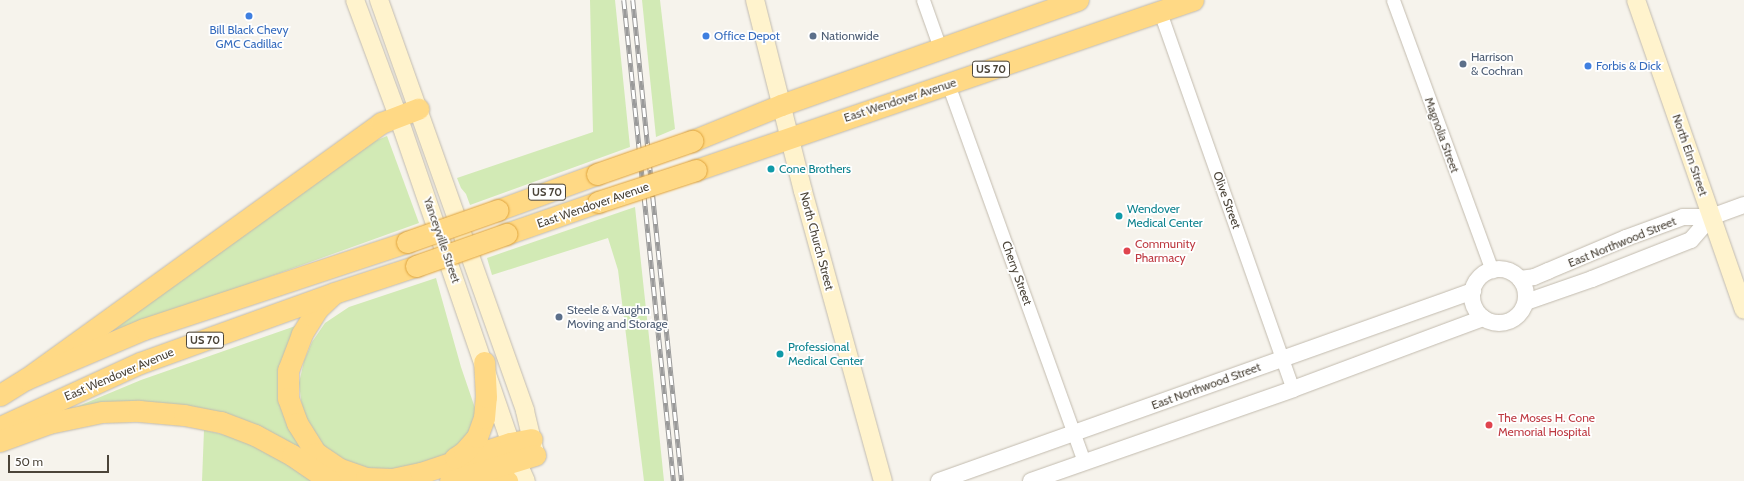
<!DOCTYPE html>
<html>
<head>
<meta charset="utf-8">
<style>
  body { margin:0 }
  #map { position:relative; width:1744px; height:481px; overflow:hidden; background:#f6f3ec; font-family:Cabin,sans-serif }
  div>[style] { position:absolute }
  .green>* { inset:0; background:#d2eab5 }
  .roads { filter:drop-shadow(0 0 1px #c2bbae) drop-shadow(0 0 1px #c2bbae) }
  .minor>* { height:13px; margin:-6.5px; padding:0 6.5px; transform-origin:6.5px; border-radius:6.5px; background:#fff }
  .tertiary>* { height:16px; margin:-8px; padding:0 8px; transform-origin:8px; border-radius:8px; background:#fff }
  .tertiary>.ring { margin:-8px; padding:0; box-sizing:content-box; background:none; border:16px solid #fff; border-radius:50% }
  .secondary>* { height:18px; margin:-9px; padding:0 9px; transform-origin:9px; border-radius:9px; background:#fff3cd }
  .trunk>* { height:21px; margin:-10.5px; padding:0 10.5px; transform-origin:10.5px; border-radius:10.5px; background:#ffd985 }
  .rail>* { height:4.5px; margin-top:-2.25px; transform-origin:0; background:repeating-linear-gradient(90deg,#fff 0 9px,#9a9a9a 0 18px); box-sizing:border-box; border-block:1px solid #9a9a9a }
  .bridges { filter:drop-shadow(0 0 1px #e0a43c) drop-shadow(0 0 1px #e0a43c) }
  .trunk-bridge>* { height:21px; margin:-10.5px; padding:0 10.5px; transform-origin:10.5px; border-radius:10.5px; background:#ffd985 }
  .dots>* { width:11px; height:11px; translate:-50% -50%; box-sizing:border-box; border:2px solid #fff; border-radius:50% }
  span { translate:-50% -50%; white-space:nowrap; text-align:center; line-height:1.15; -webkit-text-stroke:3.5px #fff; paint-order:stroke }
  .shield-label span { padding:1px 3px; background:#fff; border:1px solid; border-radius:3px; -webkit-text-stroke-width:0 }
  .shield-label { font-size:11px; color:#4b4439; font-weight:700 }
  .shop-label { font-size:12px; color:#366cbe }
  .left { translate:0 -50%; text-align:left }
  .service-label { font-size:12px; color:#4e5e75 }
  .street-label { font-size:12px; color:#4b4439 }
  .culture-label { font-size:12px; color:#0d838f }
  .health-label { font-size:12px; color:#be3a42 }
  .scale { position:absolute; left:8px; top:455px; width:101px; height:18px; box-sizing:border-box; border:2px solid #4b4439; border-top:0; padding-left:5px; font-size:12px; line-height:14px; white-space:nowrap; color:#4b4439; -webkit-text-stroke:3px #fff; paint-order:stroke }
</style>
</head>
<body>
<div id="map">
  <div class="green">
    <div style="clip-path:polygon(590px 0,615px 0,630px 147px,470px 205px,466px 194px,461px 188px,457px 178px,593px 132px)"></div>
    <div style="clip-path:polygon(642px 0,660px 0,675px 129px,656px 137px)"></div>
    <div style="clip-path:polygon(387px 136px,419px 223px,96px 339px,375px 141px)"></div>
    <div style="clip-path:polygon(635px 207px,653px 374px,664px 481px,644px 481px,618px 270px,608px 238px,492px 275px,487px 258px)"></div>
    <div style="clip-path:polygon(436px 278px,461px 367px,476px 411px,468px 433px,454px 451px,395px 474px,349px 465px,328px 451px,312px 431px,302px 408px,299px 383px,304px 361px,312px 342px,325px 323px,349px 307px)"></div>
    <div style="clip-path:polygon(304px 323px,285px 363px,306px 451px,279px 438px,69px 410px,141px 380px)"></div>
    <div style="clip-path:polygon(204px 430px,234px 437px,267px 451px,312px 481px,202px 481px)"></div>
  </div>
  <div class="roads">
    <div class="minor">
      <div style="left:923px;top:0;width:51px;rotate:70.5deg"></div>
      <div style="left:1393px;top:0;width:289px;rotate:69.9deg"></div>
      <div style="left:1160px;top:12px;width:400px;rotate:70.6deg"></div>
      <div style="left:948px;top:84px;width:402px;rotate:70.2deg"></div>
    </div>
    <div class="tertiary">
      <div class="ring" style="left:1472px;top:269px;width:38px;height:38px"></div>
      <div style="left:1520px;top:279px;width:14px;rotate:-8deg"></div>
      <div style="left:1534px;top:277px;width:15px;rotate:-23deg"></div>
      <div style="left:1548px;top:271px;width:85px;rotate:-22.9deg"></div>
      <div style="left:1626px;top:238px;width:61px;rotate:-20.2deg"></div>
      <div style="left:1683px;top:217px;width:28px"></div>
      <div style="left:1711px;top:217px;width:35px;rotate:-20deg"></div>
      <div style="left:1526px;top:302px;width:70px;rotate:-19.2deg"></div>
      <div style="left:1592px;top:279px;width:106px;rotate:-21.5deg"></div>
      <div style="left:1691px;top:240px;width:30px;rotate:-49deg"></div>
      <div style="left:939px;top:481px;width:567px;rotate:-19.59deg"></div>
      <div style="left:1031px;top:481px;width:278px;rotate:-19.3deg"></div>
      <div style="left:1293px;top:389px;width:203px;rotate:-20.5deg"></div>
    </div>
    <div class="secondary">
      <div style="left:355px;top:0;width:124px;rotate:69.7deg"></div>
      <div style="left:398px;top:116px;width:363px;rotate:71deg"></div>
      <div style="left:516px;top:459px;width:24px;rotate:66deg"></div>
      <div style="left:379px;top:0;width:436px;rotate:70.4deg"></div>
      <div style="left:525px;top:411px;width:43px;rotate:76.6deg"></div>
      <div style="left:755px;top:0;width:197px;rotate:75.9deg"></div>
      <div style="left:803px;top:191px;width:301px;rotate:74.6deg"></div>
      <div style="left:1636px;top:0;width:328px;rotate:70.8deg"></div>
    </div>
    <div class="trunk">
      <div style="left:692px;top:141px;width:96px;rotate:-22deg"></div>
      <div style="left:781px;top:105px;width:315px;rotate:-19.5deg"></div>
      <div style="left:696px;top:170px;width:525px;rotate:-18.88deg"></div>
      <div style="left:498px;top:210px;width:105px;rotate:-20deg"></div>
      <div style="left:506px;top:234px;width:97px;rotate:-19.2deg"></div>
      <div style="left:332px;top:295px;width:19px;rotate:137deg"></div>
      <div style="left:318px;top:308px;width:31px;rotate:122deg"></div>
      <div style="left:302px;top:334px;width:39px;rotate:111deg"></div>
      <div style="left:288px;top:370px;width:28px;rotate:90deg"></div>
      <div style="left:288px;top:398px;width:27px;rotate:70deg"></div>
      <div style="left:297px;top:423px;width:36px;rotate:58deg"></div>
      <div style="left:316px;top:453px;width:29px;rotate:34deg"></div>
      <div style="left:340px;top:469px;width:28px;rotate:19deg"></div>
      <div style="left:366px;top:478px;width:26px;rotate:2deg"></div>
      <div style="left:392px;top:479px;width:30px;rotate:-12deg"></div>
      <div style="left:421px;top:473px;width:94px;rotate:-18.6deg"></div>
      <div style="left:510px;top:443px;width:22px;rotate:-10deg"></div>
      <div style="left:26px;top:379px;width:438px;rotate:-35.8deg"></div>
      <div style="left:381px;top:123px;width:40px;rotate:-21deg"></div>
      <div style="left:0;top:395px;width:31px;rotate:-32deg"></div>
      <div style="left:26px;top:379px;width:128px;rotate:-23deg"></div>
      <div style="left:144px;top:329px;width:277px;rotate:-18.3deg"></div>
      <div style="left:0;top:427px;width:154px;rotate:-24.6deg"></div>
      <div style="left:140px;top:363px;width:206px;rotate:-19.8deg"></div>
      <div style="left:334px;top:293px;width:86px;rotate:-18.2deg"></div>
      <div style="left:0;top:441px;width:52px;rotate:-20.2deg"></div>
      <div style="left:49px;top:423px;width:54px;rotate:-11.7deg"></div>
      <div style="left:102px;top:412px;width:37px;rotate:-2deg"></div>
      <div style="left:139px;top:411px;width:45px;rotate:5.1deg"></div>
      <div style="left:184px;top:415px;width:38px;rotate:11deg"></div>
      <div style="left:221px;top:422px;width:36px;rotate:21deg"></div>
      <div style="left:255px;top:435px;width:42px;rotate:28.4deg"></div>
      <div style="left:292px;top:455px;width:46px;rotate:34.4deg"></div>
      <div style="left:455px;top:458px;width:11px;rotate:-34deg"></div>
      <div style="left:464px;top:452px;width:20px;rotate:-49deg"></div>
      <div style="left:477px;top:437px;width:20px;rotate:-70deg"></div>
      <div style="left:484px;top:418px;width:21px;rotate:-85deg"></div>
      <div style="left:486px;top:397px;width:35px;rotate:-93deg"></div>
      <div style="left:475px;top:476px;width:13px"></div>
      <div style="left:488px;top:476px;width:20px;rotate:15deg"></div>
      <div style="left:450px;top:481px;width:89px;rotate:-17deg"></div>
    </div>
  </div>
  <div class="rail">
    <div style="left:624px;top:0;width:484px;rotate:84.1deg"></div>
    <div style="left:633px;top:0;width:483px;rotate:84.2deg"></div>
  </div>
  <div class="bridges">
    <div class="trunk-bridge">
      <div style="left:597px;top:174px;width:101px;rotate:-19.2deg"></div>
      <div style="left:598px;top:202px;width:103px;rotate:-18.1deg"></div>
      <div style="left:407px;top:242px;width:96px;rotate:-19.4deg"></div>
      <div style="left:416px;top:266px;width:96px;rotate:-19.6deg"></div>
    </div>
  </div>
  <div class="dots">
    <div style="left:249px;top:16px;background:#3f7fe0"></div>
    <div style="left:706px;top:36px;background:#3f7fe0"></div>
    <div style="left:813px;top:36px;background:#5c6f8a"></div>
    <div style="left:1463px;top:64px;background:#5c6f8a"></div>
    <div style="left:1588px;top:66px;background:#3f7fe0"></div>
    <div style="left:771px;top:169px;background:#0f9aa8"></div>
    <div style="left:1119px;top:216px;background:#0f9aa8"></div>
    <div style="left:1127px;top:251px;background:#e0444e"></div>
    <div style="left:559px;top:317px;background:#5c6f8a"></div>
    <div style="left:780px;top:354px;background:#0f9aa8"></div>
    <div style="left:1489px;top:425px;background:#e0444e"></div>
  </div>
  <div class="shield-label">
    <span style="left:991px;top:69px">US 70</span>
    <span style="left:547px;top:192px">US 70</span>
    <span style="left:205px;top:340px">US 70</span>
  </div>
  <div class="shop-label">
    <span style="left:249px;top:37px">Bill Black Chevy<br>GMC Cadillac</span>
    <span class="left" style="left:714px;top:36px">Office Depot</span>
    <span class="left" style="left:1596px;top:66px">Forbis &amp; Dick</span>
  </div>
  <div class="service-label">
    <span class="left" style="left:821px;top:36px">Nationwide</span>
    <span class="left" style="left:1471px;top:64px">Harrison<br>&amp; Cochran</span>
    <span class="left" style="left:567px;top:317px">Steele &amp; Vaughn<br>Moving and Storage</span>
  </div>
  <div class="street-label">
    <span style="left:900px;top:100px;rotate:-18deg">East Wendover Avenue</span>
    <span style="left:1442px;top:135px;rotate:70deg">Magnolia Street</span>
    <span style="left:1690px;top:155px;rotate:71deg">North Elm Street</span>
    <span style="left:1227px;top:200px;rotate:70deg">Olive Street</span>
    <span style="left:593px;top:205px;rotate:-19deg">East Wendover Avenue</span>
    <span style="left:442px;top:240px;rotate:71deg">Yanceyville Street</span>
    <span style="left:817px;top:241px;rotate:75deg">North Church Street</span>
    <span style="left:1622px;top:242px;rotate:-22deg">East Northwood Street</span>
    <span style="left:1017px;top:273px;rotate:70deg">Cherry Street</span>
    <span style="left:119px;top:374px;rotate:-23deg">East Wendover Avenue</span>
    <span style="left:1206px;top:386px;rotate:-20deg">East Northwood Street</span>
  </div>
  <div class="culture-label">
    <span class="left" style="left:779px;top:169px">Cone Brothers</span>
    <span class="left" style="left:1127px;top:216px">Wendover<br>Medical Center</span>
    <span class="left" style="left:788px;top:354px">Professional<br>Medical Center</span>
  </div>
  <div class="health-label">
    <span class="left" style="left:1135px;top:251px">Community<br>Pharmacy</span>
    <span class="left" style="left:1498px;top:425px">The Moses H. Cone<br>Memorial Hospital</span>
  </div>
  <div class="scale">50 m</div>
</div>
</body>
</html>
